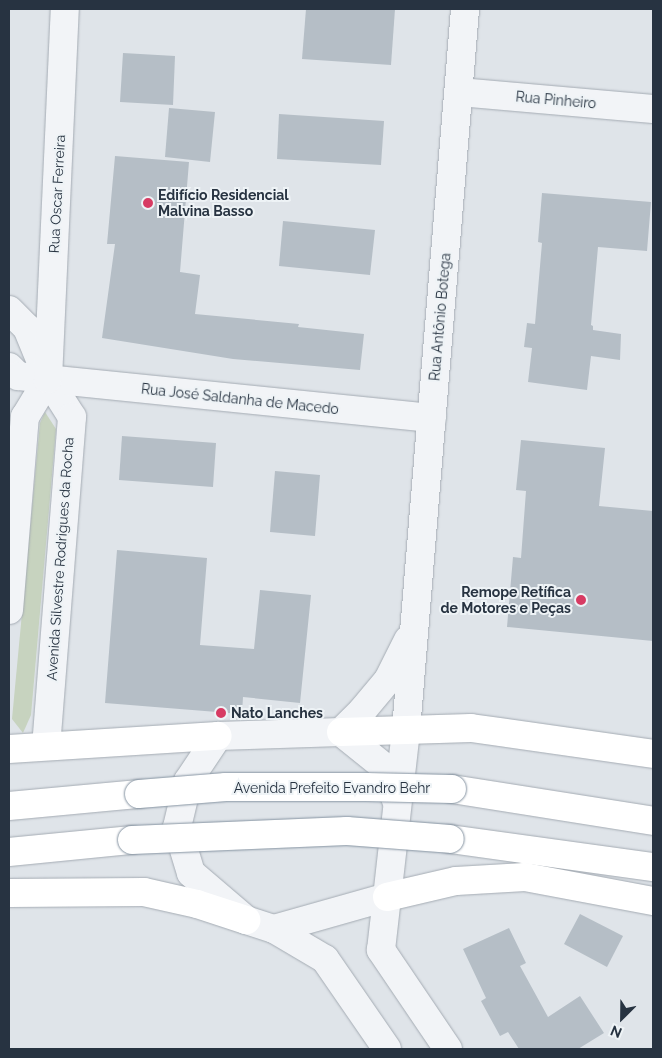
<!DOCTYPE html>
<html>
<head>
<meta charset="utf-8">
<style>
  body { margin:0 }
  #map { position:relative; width:662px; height:1058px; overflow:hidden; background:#dfe4e9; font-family:Raleway,sans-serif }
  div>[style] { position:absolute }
  .green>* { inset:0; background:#c7d3bf }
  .building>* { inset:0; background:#b5bec6 }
  .roads { filter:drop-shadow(0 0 1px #a4abb3) drop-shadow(0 0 1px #a4abb3) }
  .minor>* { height:28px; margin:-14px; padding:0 14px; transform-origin:14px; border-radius:14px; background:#f2f4f7 }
  .tertiary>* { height:28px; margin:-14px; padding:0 14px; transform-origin:14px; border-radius:14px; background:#f2f4f7 }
  .trunk>* { height:28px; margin:-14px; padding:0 14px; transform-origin:14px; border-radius:14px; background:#fff }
  .bridges { filter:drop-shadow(0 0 1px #8593a1) drop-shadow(0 0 1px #8593a1) }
  .trunk-bridge>* { height:28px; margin:-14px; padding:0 14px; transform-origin:14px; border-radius:14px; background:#fff }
  .dots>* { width:14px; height:14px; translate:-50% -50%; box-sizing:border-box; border:2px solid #eef3f6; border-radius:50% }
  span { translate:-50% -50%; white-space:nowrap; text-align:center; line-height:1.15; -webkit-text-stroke:4px #eef3f6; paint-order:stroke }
  .street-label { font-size:14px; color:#273341 }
  .poi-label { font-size:14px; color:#273341; font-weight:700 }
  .left { translate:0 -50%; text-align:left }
  .right { translate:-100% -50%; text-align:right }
  .frame { position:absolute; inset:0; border:10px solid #273341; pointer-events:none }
  .north { position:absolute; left:597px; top:993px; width:50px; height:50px; -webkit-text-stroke:4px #eef3f6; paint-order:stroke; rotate:203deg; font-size:14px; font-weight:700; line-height:20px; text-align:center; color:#273341 }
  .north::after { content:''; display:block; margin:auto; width:18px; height:22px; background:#273341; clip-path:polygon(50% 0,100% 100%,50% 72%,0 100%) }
</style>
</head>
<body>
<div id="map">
  <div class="green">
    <div style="clip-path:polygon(45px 412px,56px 429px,31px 715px,23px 733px,12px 719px,40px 423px)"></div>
  </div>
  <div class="building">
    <div style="clip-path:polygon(306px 9px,395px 9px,391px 65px,302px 59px)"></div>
    <div style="clip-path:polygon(123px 53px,175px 56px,173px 105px,120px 102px)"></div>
    <div style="clip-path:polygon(169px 108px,215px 112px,210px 162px,165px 157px)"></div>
    <div style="clip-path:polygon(279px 114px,384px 121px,381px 165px,277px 159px)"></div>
    <div style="clip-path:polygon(115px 156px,189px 162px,180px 272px,200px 275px,195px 314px,299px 324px,298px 327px,364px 334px,360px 370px,233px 359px,102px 338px,115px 244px,107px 244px)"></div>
    <div style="clip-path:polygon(542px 193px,651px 202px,647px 251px,598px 247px,591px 325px,593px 326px,593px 330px,621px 334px,620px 360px,591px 356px,587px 390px,528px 382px,532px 348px,524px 347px,527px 323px,535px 324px,542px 243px,538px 242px)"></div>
    <div style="clip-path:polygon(283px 221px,375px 230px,370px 275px,279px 266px)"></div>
    <div style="clip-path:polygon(122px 436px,216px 443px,213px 487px,119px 480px)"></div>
    <div style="clip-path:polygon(521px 440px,605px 448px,599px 506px,653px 511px,653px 641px,507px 627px,513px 557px,521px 558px,526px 491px,516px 490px)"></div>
    <div style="clip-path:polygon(275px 471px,320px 475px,315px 536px,270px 532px)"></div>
    <div style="clip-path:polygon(117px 550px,207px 558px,200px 645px,254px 649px,260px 590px,311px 595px,300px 703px,243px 697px,242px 714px,105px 703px)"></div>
    <div style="clip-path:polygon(580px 914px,623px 936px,607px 967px,564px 944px)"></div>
    <div style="clip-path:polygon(509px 928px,526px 963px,520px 966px,548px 1017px,580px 996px,604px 1033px,578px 1049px,519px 1049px,508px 1032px,500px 1036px,481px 1001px,486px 998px,463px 949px)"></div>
  </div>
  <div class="roads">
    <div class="minor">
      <div style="left:459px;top:92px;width:195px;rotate:5deg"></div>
      <div style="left:9px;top:310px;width:25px;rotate:45deg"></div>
      <div style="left:27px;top:328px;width:55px;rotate:67.6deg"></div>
      <div style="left:48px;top:379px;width:45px;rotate:57.7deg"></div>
      <div style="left:72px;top:417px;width:329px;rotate:94.5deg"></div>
      <div style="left:9px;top:367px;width:13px;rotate:45deg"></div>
      <div style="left:18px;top:376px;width:416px;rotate:5.8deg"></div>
      <div style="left:9px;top:610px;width:194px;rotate:-85.3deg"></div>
      <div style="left:25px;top:417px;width:44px;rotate:-58.8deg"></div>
      <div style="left:48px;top:379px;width:370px;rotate:-87.4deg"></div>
    </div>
    <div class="tertiary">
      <div style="left:341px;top:732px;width:123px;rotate:178.1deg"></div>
      <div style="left:218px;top:736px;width:54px;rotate:123.7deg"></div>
      <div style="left:188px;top:781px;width:47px;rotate:103.4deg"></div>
      <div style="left:177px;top:827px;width:48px;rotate:73.1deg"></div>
      <div style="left:191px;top:873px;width:72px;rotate:40.5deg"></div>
      <div style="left:246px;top:920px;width:29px;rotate:18deg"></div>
      <div style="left:274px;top:929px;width:117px;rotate:-15.8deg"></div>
      <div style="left:341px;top:732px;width:30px;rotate:-45deg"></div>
      <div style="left:362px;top:711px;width:40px;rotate:-50deg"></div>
      <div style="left:388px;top:680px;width:45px;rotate:-63.4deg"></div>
      <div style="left:341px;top:732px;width:54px;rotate:39deg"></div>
      <div style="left:383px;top:766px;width:36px;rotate:69deg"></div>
      <div style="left:274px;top:929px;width:59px;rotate:30.5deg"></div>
      <div style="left:325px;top:959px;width:109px;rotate:55.4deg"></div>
      <div style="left:448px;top:1049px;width:120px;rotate:-124.1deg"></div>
      <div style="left:381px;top:950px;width:221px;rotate:-83.5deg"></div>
      <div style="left:406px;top:730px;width:723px;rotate:-85.32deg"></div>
    </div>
    <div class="trunk">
      <div style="left:341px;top:732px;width:130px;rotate:-1.8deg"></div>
      <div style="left:471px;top:728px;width:184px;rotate:8.1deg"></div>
      <div style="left:9px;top:749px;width:209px;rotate:-3.6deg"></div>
      <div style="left:452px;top:789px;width:204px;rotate:9deg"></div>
      <div style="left:9px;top:806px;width:131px;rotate:-5.3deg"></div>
      <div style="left:450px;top:839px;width:205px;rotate:7.9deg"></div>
      <div style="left:9px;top:852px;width:124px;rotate:-5.6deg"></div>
      <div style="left:9px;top:893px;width:135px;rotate:-0.4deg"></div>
      <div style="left:144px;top:892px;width:54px;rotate:12.8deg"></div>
      <div style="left:197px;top:904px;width:52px;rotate:18.1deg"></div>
      <div style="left:387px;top:897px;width:71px;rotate:-13.1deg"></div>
      <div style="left:456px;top:881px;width:69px;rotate:-3.3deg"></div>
      <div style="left:525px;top:877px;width:130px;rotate:10.6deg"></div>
    </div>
  </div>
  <div class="bridges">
    <div class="trunk-bridge">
      <div style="left:139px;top:794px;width:87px;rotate:-4.6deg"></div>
      <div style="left:226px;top:787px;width:140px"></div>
      <div style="left:366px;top:787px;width:86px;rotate:1.3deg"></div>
      <div style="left:132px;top:840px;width:215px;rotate:-2.4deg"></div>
      <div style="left:347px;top:831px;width:103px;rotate:4.4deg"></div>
    </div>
  </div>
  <div class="dots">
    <div style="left:148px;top:203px;background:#d73b63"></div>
    <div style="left:581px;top:600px;background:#d73b63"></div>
    <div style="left:221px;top:713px;background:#d73b63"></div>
  </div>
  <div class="street-label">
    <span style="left:556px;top:100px;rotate:5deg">Rua Pinheiro</span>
    <span style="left:57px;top:194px;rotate:-87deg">Rua Oscar Ferreira</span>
    <span style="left:440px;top:317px;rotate:-85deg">Rua Antônio Botega</span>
    <span style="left:240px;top:399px;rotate:6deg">Rua José Saldanha de Macedo</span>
    <span style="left:60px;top:559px;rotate:-86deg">Avenida Silvestre Rodrigues da Rocha</span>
    <span style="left:332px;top:788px">Avenida Prefeito Evandro Behr</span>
  </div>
  <div class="poi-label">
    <span class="left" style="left:158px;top:203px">Edifício Residencial<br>Malvina Basso</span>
    <span class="right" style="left:571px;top:600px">Remope Retífica<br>de Motores e Peças</span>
    <span class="left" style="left:231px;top:713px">Nato Lanches</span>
  </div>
  <div class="frame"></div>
  <div class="north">N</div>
</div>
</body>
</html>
